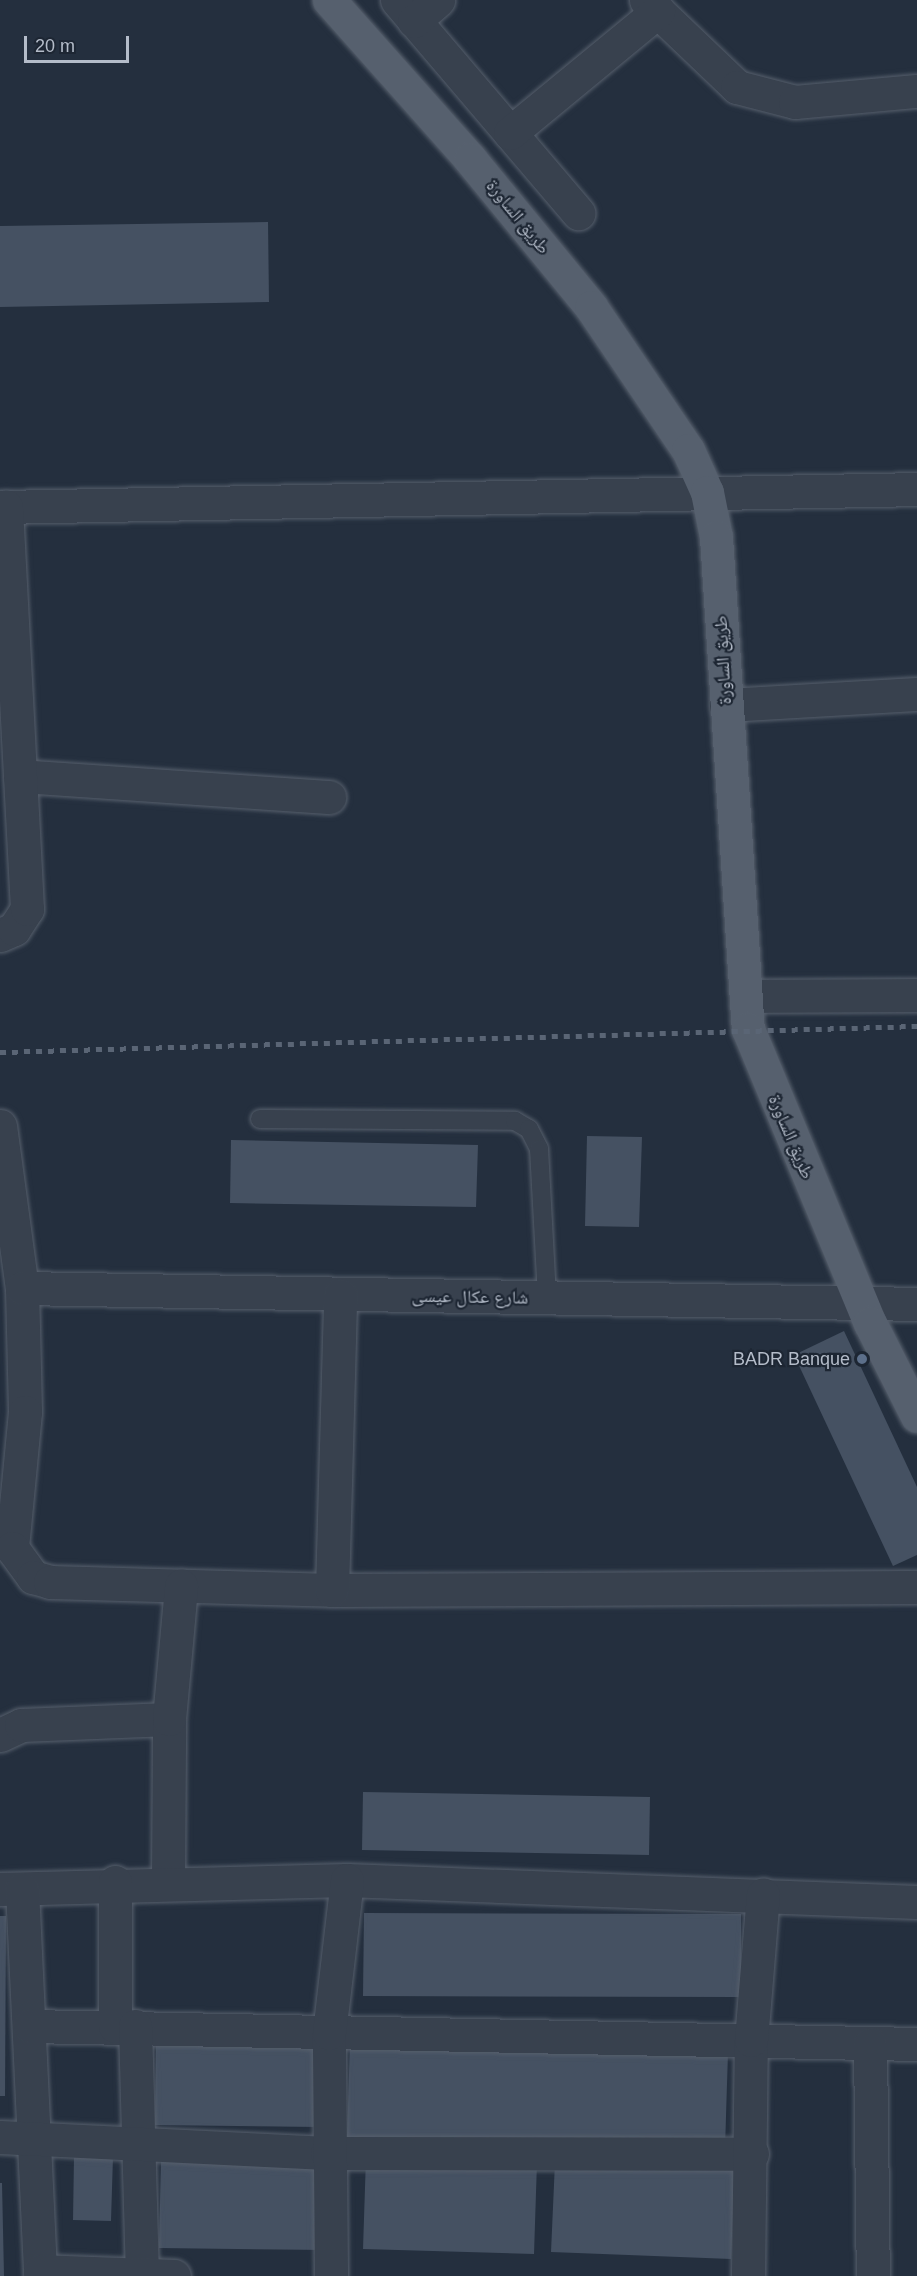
<!DOCTYPE html>
<html>
<head>
<meta charset="utf-8">
<style>
  body { margin:0 }
  #map { position:relative; width:917px; height:2276px; overflow:hidden; background:#242f3e; font-family:Arial,"Noto Naskh Arabic",sans-serif }
  div>[style] { position:absolute }
  .building>* { inset:0; background:#455162 }
  .roads { filter:drop-shadow(0 0 2px #565f6c) drop-shadow(0 0 2px #565f6c) }
  .service>* { height:18px; margin:-9px; padding:0 9px; transform-origin:9px; border-radius:9px; background:#38414e }
  .minor>* { height:33px; margin:-16.5px; padding:0 16.5px; transform-origin:16.5px; border-radius:16.5px; background:#38414e }
  .primary>* { height:33px; margin:-16.5px; padding:0 16.5px; transform-origin:16.5px; border-radius:16.5px; background:#56606e }
  .rail>* { height:4.5px; margin-top:-2.25px; transform-origin:0; background:repeating-linear-gradient(90deg,#5a6575 0 6px,transparent 0 12px) }
  .dots>* { width:16px; height:16px; translate:-50% -50%; box-sizing:border-box; border:3px solid #1d2633; border-radius:50% }
  span { translate:-50% -50%; white-space:nowrap; text-align:center; line-height:1.15; -webkit-text-stroke:4.5px #1d2633; paint-order:stroke }
  .street-label { font-size:18px; color:#b4bcc9 }
  .poi-label { font-size:18px; color:#b4bcc9 }
  .right { translate:-100% -50%; text-align:right }
  .scale { position:absolute; left:24px; top:36px; width:105px; height:27px; box-sizing:border-box; border:3px solid #b4bcc9; border-top:0; padding-left:8px; font-size:18px; line-height:21px; white-space:nowrap; color:#b4bcc9; -webkit-text-stroke:4px #1d2633; paint-order:stroke }
</style>
</head>
<body>
<div id="map">
  <div class="building">
    <div style="clip-path:polygon(268px 222px,269px 302px,0 307px,0 226px)"></div>
    <div style="clip-path:polygon(587px 1136px,642px 1137px,639px 1227px,585px 1226px)"></div>
    <div style="clip-path:polygon(231px 1140px,478px 1145px,476px 1207px,230px 1203px)"></div>
    <div style="clip-path:polygon(844px 1331px,917px 1487px,917px 1555px,893px 1566px,794px 1355px)"></div>
    <div style="clip-path:polygon(363px 1792px,650px 1797px,649px 1855px,362px 1850px)"></div>
    <div style="clip-path:polygon(364px 1913px,741px 1914px,741px 1997px,363px 1996px)"></div>
    <div style="clip-path:polygon(0 1916px,6px 1916px,5px 2096px,0 2096px)"></div>
    <div style="clip-path:polygon(156px 2039px,322px 2042px,320px 2127px,155px 2125px)"></div>
    <div style="clip-path:polygon(350px 2043px,728px 2053px,725px 2148px,347px 2138px)"></div>
    <div style="clip-path:polygon(74px 2156px,113px 2156px,111px 2221px,73px 2220px)"></div>
    <div style="clip-path:polygon(366px 2157px,537px 2162px,534px 2254px,363px 2249px)"></div>
    <div style="clip-path:polygon(161px 2161px,327px 2163px,326px 2250px,159px 2248px)"></div>
    <div style="clip-path:polygon(555px 2162px,735px 2168px,731px 2259px,551px 2252px)"></div>
    <div style="clip-path:polygon(0 2183px,2px 2183px,4px 2276px,0 2276px)"></div>
  </div>
  <div class="roads">
    <div class="service">
      <div style="left:260px;top:1119px;width:255px;rotate:0.4deg"></div>
      <div style="left:515px;top:1121px;width:16px;rotate:30deg"></div>
      <div style="left:529px;top:1129px;width:22px;rotate:63deg"></div>
      <div style="left:539px;top:1149px;width:150px;rotate:86.9deg"></div>
    </div>
    <div class="minor">
      <div style="left:397px;top:0;width:280px;rotate:49.6deg"></div>
      <div style="left:646px;top:0;width:126px;rotate:43.7deg"></div>
      <div style="left:737px;top:87px;width:60px;rotate:14.5deg"></div>
      <div style="left:795px;top:102px;width:122px;rotate:-5.2deg"></div>
      <div style="left:414px;top:21px;width:32px;rotate:-41deg"></div>
      <div style="left:510px;top:133px;width:192px;rotate:-39.5deg"></div>
      <div style="left:0;top:507px;width:917px;rotate:-1.12deg"></div>
      <div style="left:726px;top:705px;width:191px;rotate:-3.3deg"></div>
      <div style="left:20px;top:776px;width:310px;rotate:3.9deg"></div>
      <div style="left:0;top:935px;width:15px;rotate:-23deg"></div>
      <div style="left:14px;top:929px;width:24px;rotate:-57deg"></div>
      <div style="left:27px;top:909px;width:403px;rotate:-93deg"></div>
      <div style="left:747px;top:996px;width:170px;rotate:-0.3deg"></div>
      <div style="left:0;top:1126px;width:163px;rotate:82.3deg"></div>
      <div style="left:22px;top:1288px;width:124px;rotate:88.6deg"></div>
      <div style="left:25px;top:1412px;width:137px;rotate:95.5deg"></div>
      <div style="left:12px;top:1548px;width:36px;rotate:54deg"></div>
      <div style="left:33px;top:1577px;width:18px;rotate:16deg"></div>
      <div style="left:50px;top:1582px;width:282px;rotate:1.6deg"></div>
      <div style="left:332px;top:1590px;width:585px;rotate:-0.29deg"></div>
      <div style="left:22px;top:1288px;width:895px;rotate:1.02deg"></div>
      <div style="left:332px;top:1590px;width:295px;rotate:-88.4deg"></div>
      <div style="left:0;top:1735px;width:23px;rotate:-25deg"></div>
      <div style="left:21px;top:1725px;width:148px;rotate:-2.3deg"></div>
      <div style="left:168px;top:1882px;width:163px;rotate:-89.6deg"></div>
      <div style="left:169px;top:1719px;width:134px;rotate:-84.8deg"></div>
      <div style="left:0;top:1889px;width:347px;rotate:-1.5deg"></div>
      <div style="left:347px;top:1880px;width:570px;rotate:2.21deg"></div>
      <div style="left:22px;top:1889px;width:387px;rotate:87.3deg"></div>
      <div style="left:29px;top:2026px;width:888px;rotate:1.16deg"></div>
      <div style="left:115px;top:2026px;width:144px;rotate:-90deg"></div>
      <div style="left:135px;top:2026px;width:249px;rotate:88.4deg"></div>
      <div style="left:870px;top:2044px;width:232px;rotate:89.3deg"></div>
      <div style="left:0;top:2137px;width:327px;rotate:2.8deg"></div>
      <div style="left:327px;top:2153px;width:425px;rotate:0.1deg"></div>
      <div style="left:40px;top:2271px;width:134px;rotate:2.1deg"></div>
      <div style="left:331px;top:2276px;width:243px;rotate:-90.5deg"></div>
      <div style="left:329px;top:2033px;width:154px;rotate:-83.3deg"></div>
      <div style="left:748px;top:2276px;width:236px;rotate:-89.3deg"></div>
      <div style="left:751px;top:2040px;width:146px;rotate:-85.3deg"></div>
    </div>
    <div class="primary">
      <div style="left:329px;top:0;width:213px;rotate:48.4deg"></div>
      <div style="left:470px;top:159px;width:191px;rotate:50.7deg"></div>
      <div style="left:591px;top:307px;width:173px;rotate:55.9deg"></div>
      <div style="left:688px;top:450px;width:46px;rotate:65.7deg"></div>
      <div style="left:707px;top:492px;width:46px;rotate:78.7deg"></div>
      <div style="left:716px;top:537px;width:493px;rotate:86.3deg"></div>
      <div style="left:748px;top:1029px;width:318px;rotate:67.5deg"></div>
      <div style="left:870px;top:1323px;width:104px;rotate:63.2deg"></div>
    </div>
  </div>
  <div class="rail">
    <div style="left:0;top:1052px;width:917px;rotate:-1.62deg"></div>
  </div>
  <div class="dots">
    <div style="left:862px;top:1359px;background:#5c6f8a"></div>
  </div>
  <div class="street-label">
    <span style="left:518px;top:217px;rotate:51deg">طريق الساورة</span>
    <span style="left:723px;top:660px;rotate:-93deg">طريق الساورة</span>
    <span style="left:791px;top:1137px;rotate:67deg">طريق الساورة</span>
    <span style="left:470px;top:1297px;rotate:1deg">شارع عكال عيسى</span>
  </div>
  <div class="poi-label">
    <span class="right" style="left:850px;top:1359px">BADR Banque</span>
  </div>
  <div class="scale">20 m</div>
</div>
</body>
</html>
